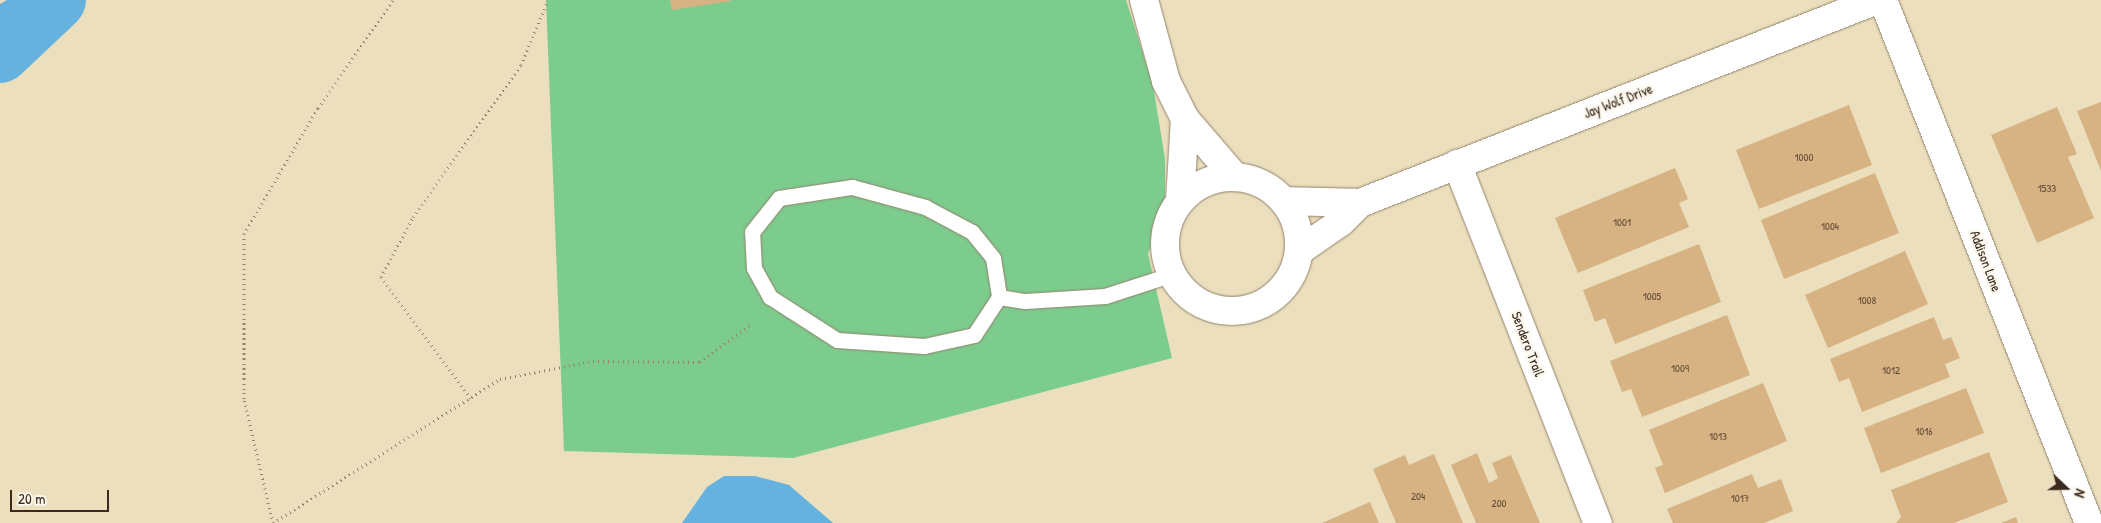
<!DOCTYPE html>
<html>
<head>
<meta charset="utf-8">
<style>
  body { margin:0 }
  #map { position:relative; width:2101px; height:523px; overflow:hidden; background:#ecdfbd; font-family:"Patrick Hand",sans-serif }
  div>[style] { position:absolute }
  .green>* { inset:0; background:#7ccc8e }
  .water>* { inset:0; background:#65b2df }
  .river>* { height:60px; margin:-30px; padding:0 30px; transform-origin:30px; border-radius:30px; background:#65b2df }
  .building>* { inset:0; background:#d7b283 }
  .path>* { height:3px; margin-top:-1.5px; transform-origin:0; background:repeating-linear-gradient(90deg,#94846e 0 1px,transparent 0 5px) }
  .roads { filter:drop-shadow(0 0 1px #94846e) drop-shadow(0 0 1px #94846e) }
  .service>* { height:15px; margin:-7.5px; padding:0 7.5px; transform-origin:7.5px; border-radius:7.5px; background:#fff }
  .minor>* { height:28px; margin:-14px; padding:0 14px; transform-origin:14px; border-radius:14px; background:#fff }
  .minor>.ring { margin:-14px; padding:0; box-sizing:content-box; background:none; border:28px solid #fff; border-radius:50% }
  span { translate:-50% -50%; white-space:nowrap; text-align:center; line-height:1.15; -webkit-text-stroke:5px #fbf7ec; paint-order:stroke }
  .number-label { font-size:11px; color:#624c37 }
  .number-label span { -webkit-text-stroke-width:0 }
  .street-label { font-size:14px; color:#3b2a1e }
  .north { position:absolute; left:2041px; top:463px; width:50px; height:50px; -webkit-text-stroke:4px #fbf7ec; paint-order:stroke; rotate:111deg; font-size:14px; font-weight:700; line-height:20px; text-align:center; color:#3b2a1e }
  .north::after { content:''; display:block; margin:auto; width:18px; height:22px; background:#3b2a1e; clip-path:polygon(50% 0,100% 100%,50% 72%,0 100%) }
  .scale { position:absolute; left:10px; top:490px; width:99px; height:22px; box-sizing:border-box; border:2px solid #3b2a1e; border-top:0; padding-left:6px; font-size:15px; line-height:18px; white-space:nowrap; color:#3b2a1e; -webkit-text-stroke:4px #fbf7ec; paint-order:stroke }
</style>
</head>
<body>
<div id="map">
  <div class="green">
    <div style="clip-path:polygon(546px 0,1126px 0,1153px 85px,1165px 159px,1165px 204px,1148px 254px,1172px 358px,793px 458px,564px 451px)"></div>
  </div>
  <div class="water">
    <div style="clip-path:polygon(7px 0,84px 0,0 53px,0 4px)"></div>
    <div style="clip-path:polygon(724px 476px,755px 476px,789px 485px,833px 523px,682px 523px,707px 487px)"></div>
  </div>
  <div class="river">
    <div style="left:0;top:53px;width:77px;rotate:-43.4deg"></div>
  </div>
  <div class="building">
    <div style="clip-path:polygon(670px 0,731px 0,731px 1px,672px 10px)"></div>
    <div style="clip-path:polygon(2101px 102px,2101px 171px,2077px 111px)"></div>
    <div style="clip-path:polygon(1849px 105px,1872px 165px,1759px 209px,1736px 150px)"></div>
    <div style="clip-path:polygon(2057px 107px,2077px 154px,2068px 157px,2094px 218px,2037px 243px,1991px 135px)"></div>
    <div style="clip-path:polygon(1675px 168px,1688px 199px,1679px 203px,1689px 227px,1578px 273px,1555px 218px)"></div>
    <div style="clip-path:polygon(1875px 173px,1899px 233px,1784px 279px,1761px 220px)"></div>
    <div style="clip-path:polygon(1699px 244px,1721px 302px,1615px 344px,1605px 318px,1595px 322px,1583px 290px)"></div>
    <div style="clip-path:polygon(1905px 251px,1928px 304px,1828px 348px,1805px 295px)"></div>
    <div style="clip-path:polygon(1727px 315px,1750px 375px,1642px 417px,1631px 389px,1622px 392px,1610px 361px)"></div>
    <div style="clip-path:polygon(1934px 317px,1943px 340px,1951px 337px,1960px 358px,1945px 364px,1950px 377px,1862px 412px,1849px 378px,1839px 382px,1830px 359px)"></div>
    <div style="clip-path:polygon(1763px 383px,1787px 441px,1665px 493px,1655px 468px,1663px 465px,1649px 430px)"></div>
    <div style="clip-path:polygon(1966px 388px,1984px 433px,1881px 473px,1864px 428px)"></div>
    <div style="clip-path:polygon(1989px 452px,2008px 502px,1954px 523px,1896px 523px,1901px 517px,1891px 490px)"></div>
    <div style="clip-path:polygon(1477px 453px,1489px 483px,1498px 478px,1492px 463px,1511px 455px,1540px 523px,1476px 523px,1451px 465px)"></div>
    <div style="clip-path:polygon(1434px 454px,1463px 523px,1396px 523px,1373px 469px,1405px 455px,1409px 465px)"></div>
    <div style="clip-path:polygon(1752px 474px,1758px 488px,1781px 479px,1793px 511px,1764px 523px,1673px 523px,1667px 509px)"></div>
    <div style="clip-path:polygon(1370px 502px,1379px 523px,1322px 523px)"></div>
    <div style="clip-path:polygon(2016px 517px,2018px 523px,2001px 523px)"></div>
  </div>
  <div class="path">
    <div style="left:471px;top:398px;width:151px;rotate:-126.6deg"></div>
    <div style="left:381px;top:277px;width:68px;rotate:-61.9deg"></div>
    <div style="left:413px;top:217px;width:186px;rotate:-54.6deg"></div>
    <div style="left:521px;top:65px;width:70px;rotate:-67.4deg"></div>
    <div style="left:273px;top:523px;width:127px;rotate:-103.2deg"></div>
    <div style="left:244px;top:399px;width:165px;rotate:-90deg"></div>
    <div style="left:244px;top:234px;width:146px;rotate:-59.6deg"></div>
    <div style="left:318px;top:108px;width:131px;rotate:-55.2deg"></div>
    <div style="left:273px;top:523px;width:269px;rotate:-32.4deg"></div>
    <div style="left:500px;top:379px;width:95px;rotate:-11deg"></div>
    <div style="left:593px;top:361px;width:107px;rotate:0.5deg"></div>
    <div style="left:700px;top:362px;width:64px;rotate:-36.2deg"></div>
  </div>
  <div class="roads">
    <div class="service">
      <div style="left:852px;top:187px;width:76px;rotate:15.3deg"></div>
      <div style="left:925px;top:207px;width:53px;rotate:28deg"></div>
      <div style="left:972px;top:232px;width:33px;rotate:51deg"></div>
      <div style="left:993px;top:258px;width:39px;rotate:81deg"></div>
      <div style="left:999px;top:297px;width:45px;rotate:123.3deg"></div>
      <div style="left:974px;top:335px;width:51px;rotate:167.6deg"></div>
      <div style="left:924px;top:346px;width:87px;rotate:-176.1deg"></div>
      <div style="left:837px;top:340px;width:80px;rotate:-147.3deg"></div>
      <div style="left:770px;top:297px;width:33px;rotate:-119deg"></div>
      <div style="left:754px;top:268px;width:36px;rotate:-93deg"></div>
      <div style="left:752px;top:232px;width:43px;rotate:-51.5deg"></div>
      <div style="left:779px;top:198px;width:74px;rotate:-8.6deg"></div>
      <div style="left:999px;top:297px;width:26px;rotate:9deg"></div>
      <div style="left:1025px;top:301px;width:80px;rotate:-3.6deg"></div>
      <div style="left:1105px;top:296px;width:71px;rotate:-17.9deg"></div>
    </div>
    <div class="minor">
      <div style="left:1144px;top:0;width:84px;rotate:74.8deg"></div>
      <div style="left:1166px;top:81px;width:42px;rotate:63.4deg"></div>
      <div style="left:1185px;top:119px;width:77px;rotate:49.2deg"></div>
      <div style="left:1883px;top:0;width:562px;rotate:68.5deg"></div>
      <div style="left:1457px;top:164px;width:386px;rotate:68.6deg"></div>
      <div class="ring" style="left:1165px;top:177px;width:106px;height:106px"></div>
      <div style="left:1180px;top:200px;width:81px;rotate:-86.5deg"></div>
      <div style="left:1284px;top:201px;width:76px;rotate:1.5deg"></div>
      <div style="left:1360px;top:203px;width:555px;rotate:-21.44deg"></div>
      <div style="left:1299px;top:251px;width:51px;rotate:-34.6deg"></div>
      <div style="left:1341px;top:222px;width:27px;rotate:-45deg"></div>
    </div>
  </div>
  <div class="number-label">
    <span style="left:1804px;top:157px">1000</span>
    <span style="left:2047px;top:188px">1533</span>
    <span style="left:1622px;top:222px">1001</span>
    <span style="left:1830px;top:226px">1004</span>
    <span style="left:1652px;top:296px">1005</span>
    <span style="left:1867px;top:300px">1008</span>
    <span style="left:1680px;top:368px">1009</span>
    <span style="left:1891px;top:370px">1012</span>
    <span style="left:1924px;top:431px">1016</span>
    <span style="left:1718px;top:436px">1013</span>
    <span style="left:1418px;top:496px">204</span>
    <span style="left:1740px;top:498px">1017</span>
    <span style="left:1499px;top:503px">200</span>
  </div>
  <div class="street-label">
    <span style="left:1618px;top:101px;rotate:-21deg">Jay Wolf Drive</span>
    <span style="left:1986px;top:261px;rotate:69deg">Addison Lane</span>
    <span style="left:1528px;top:344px;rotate:69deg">Sendero Trail</span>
  </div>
  <div class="north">N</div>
  <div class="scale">20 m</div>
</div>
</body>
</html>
